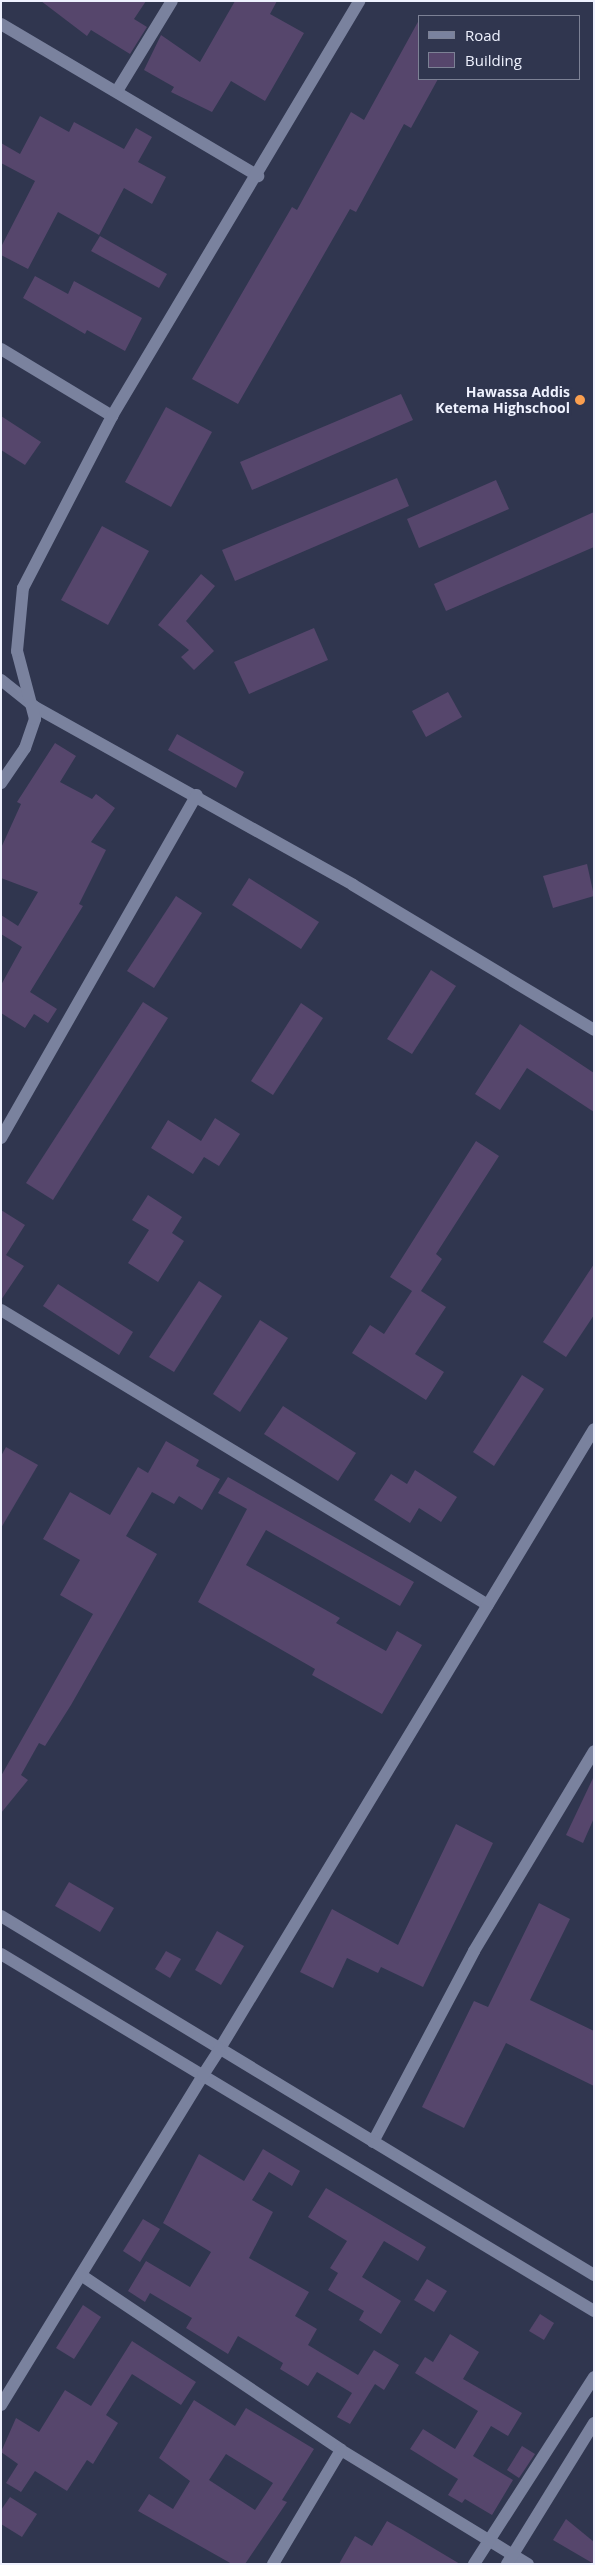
<!DOCTYPE html>
<html>
<head>
<meta charset="utf-8">
<style>
  body { margin:0 }
  #map { position:relative; width:595px; height:2565px; overflow:hidden; background:#30364f; font-family:"Open Sans",sans-serif }
  div>[style] { position:absolute }
  .building>* { inset:0; background:#56466c }
  .street>* { height:12px; margin:-6px; padding:0 6px; transform-origin:6px; border-radius:6px; background:#7a829e }
  .secondary>* { height:12px; margin:-6px; padding:0 6px; transform-origin:6px; border-radius:6px; background:#7a829e }
  .dots>* { width:14px; height:14px; translate:-50% -50%; box-sizing:border-box; border:2px solid #30364f; border-radius:50% }
  span { translate:-50% -50%; white-space:nowrap; text-align:center; line-height:1.15; -webkit-text-stroke:4.5px #30364f; paint-order:stroke }
  .poi-label { font-size:14px; color:#eef1fe; font-weight:700 }
  .right { translate:-100% -50%; text-align:right }
  .frame { position:absolute; inset:0; border:2px solid #eef1fe; pointer-events:none }
  .legend { position:absolute; left:418px; top:15px; width:162px; height:65px; box-sizing:border-box; background:#30364f; border:1px solid #7c8195; margin:0; padding:6px 9px; list-style:none; font-size:15px; color:#eef1fe }
  .legend li { display:flex; align-items:center; gap:10px; height:25px }
  .legend b { width:25px; border:1px solid #7c8195 }
</style>
</head>
<body>
<div id="map">
  <div class="building">
    <div style="clip-path:polygon(41px 1px,146px 1px,134px 19px,147px 27px,130px 54px,91px 30px,87px 36px)"></div>
    <div style="clip-path:polygon(235px 1px,277px 1px,270px 14px,304px 33px,265px 101px,231px 81px,212px 112px,171px 92px,174px 87px,144px 70px,161px 35px,200px 62px)"></div>
    <div style="clip-path:polygon(419px 20px,419px 79px,438px 79px,411px 128px,404px 124px,356px 212px,350px 209px,238px 404px,192px 379px,292px 207px,297px 210px,351px 112px,364px 120px)"></div>
    <div style="clip-path:polygon(40px 116px,69px 132px,74px 122px,124px 149px,136px 128px,152px 137px,138px 162px,166px 177px,152px 204px,124px 188px,99px 235px,58px 212px,28px 269px,1px 255px,1px 247px,35px 181px,1px 163px,1px 143px,20px 154px)"></div>
    <div style="clip-path:polygon(100px 236px,167px 274px,159px 288px,91px 251px)"></div>
    <div style="clip-path:polygon(35px 276px,68px 294px,74px 281px,142px 318px,125px 351px,87px 330px,85px 334px,23px 298px)"></div>
    <div style="clip-path:polygon(401px 394px,413px 420px,252px 490px,240px 462px)"></div>
    <div style="clip-path:polygon(166px 407px,212px 432px,171px 507px,125px 482px)"></div>
    <div style="clip-path:polygon(1px 416px,41px 442px,25px 465px,1px 450px)"></div>
    <div style="clip-path:polygon(397px 478px,409px 506px,235px 581px,222px 550px)"></div>
    <div style="clip-path:polygon(496px 480px,509px 509px,419px 548px,407px 519px)"></div>
    <div style="clip-path:polygon(594px 512px,594px 547px,446px 611px,434px 584px)"></div>
    <div style="clip-path:polygon(102px 526px,149px 551px,108px 625px,61px 600px)"></div>
    <div style="clip-path:polygon(201px 574px,215px 586px,186px 621px,214px 651px,194px 670px,181px 657px,189px 650px,158px 625px)"></div>
    <div style="clip-path:polygon(314px 628px,328px 660px,249px 694px,234px 662px)"></div>
    <div style="clip-path:polygon(448px 692px,462px 717px,426px 737px,412px 711px)"></div>
    <div style="clip-path:polygon(177px 734px,244px 772px,236px 788px,168px 750px)"></div>
    <div style="clip-path:polygon(55px 743px,76px 756px,60px 782px,92px 799px,96px 794px,115px 808px,91px 842px,106px 850px,79px 904px,83px 906px,30px 992px,57px 1009px,48px 1023px,34px 1014px,25px 1028px,1px 1013px,1px 985px,22px 947px,1px 934px,1px 915px,18px 926px,38px 892px,1px 878px,1px 848px,21px 804px,17px 802px)"></div>
    <div style="clip-path:polygon(587px 864px,594px 896px,553px 908px,543px 876px)"></div>
    <div style="clip-path:polygon(249px 878px,319px 922px,301px 949px,232px 905px)"></div>
    <div style="clip-path:polygon(176px 896px,202px 913px,154px 988px,127px 971px)"></div>
    <div style="clip-path:polygon(431px 970px,456px 986px,412px 1054px,387px 1039px)"></div>
    <div style="clip-path:polygon(143px 1002px,168px 1018px,53px 1200px,26px 1183px)"></div>
    <div style="clip-path:polygon(301px 1003px,323px 1018px,273px 1095px,251px 1081px)"></div>
    <div style="clip-path:polygon(520px 1024px,594px 1073px,594px 1112px,527px 1068px,500px 1110px,475px 1094px)"></div>
    <div style="clip-path:polygon(215px 1118px,240px 1134px,219px 1166px,204px 1157px,193px 1174px,151px 1148px,168px 1120px,201px 1141px)"></div>
    <div style="clip-path:polygon(476px 1141px,499px 1156px,436px 1254px,442px 1259px,421px 1291px,446px 1307px,415px 1354px,444px 1372px,426px 1400px,352px 1353px,370px 1325px,384px 1334px,412px 1291px,390px 1277px)"></div>
    <div style="clip-path:polygon(148px 1195px,182px 1217px,172px 1233px,184px 1241px,158px 1282px,128px 1263px,149px 1230px,132px 1220px)"></div>
    <div style="clip-path:polygon(1px 1210px,25px 1225px,6px 1255px,24px 1266px,1px 1300px)"></div>
    <div style="clip-path:polygon(594px 1264px,594px 1315px,566px 1357px,543px 1342px)"></div>
    <div style="clip-path:polygon(199px 1281px,222px 1296px,174px 1372px,149px 1357px)"></div>
    <div style="clip-path:polygon(58px 1284px,133px 1332px,119px 1355px,43px 1306px)"></div>
    <div style="clip-path:polygon(260px 1320px,288px 1338px,240px 1412px,213px 1394px)"></div>
    <div style="clip-path:polygon(522px 1375px,544px 1389px,494px 1466px,473px 1452px)"></div>
    <div style="clip-path:polygon(283px 1406px,356px 1453px,338px 1481px,264px 1434px)"></div>
    <div style="clip-path:polygon(166px 1441px,199px 1460px,196px 1466px,220px 1479px,202px 1510px,179px 1496px,174px 1504px,152px 1492px,126px 1536px,157px 1554px,71px 1705px,45px 1746px,39px 1743px,21px 1775px,28px 1780px,1px 1813px,1px 1776px,93px 1614px,60px 1595px,80px 1560px,43px 1539px,70px 1492px,110px 1515px,138px 1467px,148px 1473px)"></div>
    <div style="clip-path:polygon(6px 1447px,38px 1465px,1px 1528px,1px 1456px)"></div>
    <div style="clip-path:polygon(415px 1470px,457px 1497px,441px 1522px,419px 1508px,410px 1523px,374px 1500px,391px 1474px,407px 1484px)"></div>
    <div style="clip-path:polygon(228px 1477px,414px 1582px,400px 1606px,266px 1530px,246px 1565px,340px 1618px,336px 1623px,386px 1651px,397px 1631px,422px 1645px,382px 1714px,312px 1675px,315px 1669px,198px 1602px,247px 1509px,218px 1493px)"></div>
    <div style="clip-path:polygon(594px 1776px,594px 1818px,583px 1843px,566px 1835px)"></div>
    <div style="clip-path:polygon(456px 1824px,493px 1843px,423px 1987px,381px 1967px,378px 1973px,347px 1958px,333px 1988px,300px 1972px,332px 1909px,398px 1945px)"></div>
    <div style="clip-path:polygon(69px 1882px,114px 1908px,100px 1932px,55px 1906px)"></div>
    <div style="clip-path:polygon(539px 1903px,570px 1919px,530px 2000px,594px 2031px,594px 2086px,506px 2043px,464px 2128px,422px 2107px,474px 2001px,488px 2007px)"></div>
    <div style="clip-path:polygon(217px 1931px,244px 1946px,221px 1985px,195px 1970px)"></div>
    <div style="clip-path:polygon(166px 1951px,181px 1959px,170px 1978px,155px 1969px)"></div>
    <div style="clip-path:polygon(263px 2149px,300px 2171px,292px 2186px,269px 2172px,252px 2200px,273px 2212px,249px 2258px,309px 2292px,295px 2316px,317px 2329px,308px 2345px,358px 2375px,374px 2350px,399px 2365px,384px 2390px,375px 2384px,350px 2424px,337px 2417px,352px 2393px,317px 2372px,308px 2386px,280px 2369px,283px 2363px,238px 2336px,228px 2354px,186px 2328px,192px 2318px,150px 2293px,145px 2302px,128px 2291px,146px 2261px,190px 2287px,211px 2252px,163px 2223px,199px 2154px,244px 2181px)"></div>
    <div style="clip-path:polygon(326px 2188px,426px 2247px,418px 2261px,384px 2241px,362px 2277px,401px 2301px,381px 2334px,359px 2320px,364px 2311px,328px 2290px,338px 2273px,330px 2268px,347px 2241px,308px 2217px)"></div>
    <div style="clip-path:polygon(143px 2219px,160px 2229px,140px 2262px,123px 2251px)"></div>
    <div style="clip-path:polygon(427px 2279px,447px 2291px,434px 2312px,414px 2300px)"></div>
    <div style="clip-path:polygon(83px 2305px,101px 2317px,74px 2359px,56px 2348px)"></div>
    <div style="clip-path:polygon(540px 2314px,554px 2323px,544px 2340px,529px 2331px)"></div>
    <div style="clip-path:polygon(450px 2334px,479px 2352px,463px 2379px,522px 2413px,508px 2436px,491px 2426px,473px 2456px,513px 2480px,492px 2515px,465px 2499px,462px 2503px,448px 2495px,458px 2479px,410px 2449px,423px 2429px,455px 2449px,478px 2411px,415px 2373px,425px 2357px,433px 2362px)"></div>
    <div style="clip-path:polygon(132px 2341px,196px 2382px,181px 2405px,132px 2374px,106px 2415px,118px 2423px,93px 2464px,87px 2460px,67px 2491px,35px 2471px,21px 2492px,6px 2483px,18px 2464px,1px 2452px,16px 2418px,39px 2432px,65px 2390px,91px 2406px)"></div>
    <div style="clip-path:polygon(evenodd,194px 2400px,235px 2426px,246px 2408px,314px 2449px,282px 2500px,287px 2502px,245px 2564px,232px 2564px,138px 2511px,149px 2494px,173px 2509px,190px 2481px,159px 2458px,194px 2400px,226px 2454px,273px 2483px,255px 2510px,209px 2480px,226px 2454px)"></div>
    <div style="clip-path:polygon(522px 2446px,535px 2454px,519px 2478px,507px 2470px)"></div>
    <div style="clip-path:polygon(10px 2497px,37px 2514px,22px 2537px,1px 2524px,1px 2510px)"></div>
    <div style="clip-path:polygon(566px 2519px,594px 2542px,594px 2564px,553px 2540px)"></div>
    <div style="clip-path:polygon(387px 2521px,403px 2530px,460px 2564px,339px 2564px,355px 2536px,372px 2546px)"></div>
  </div>
  <div class="street">
    <div style="left:1px;top:24px;width:299px;rotate:30.6deg"></div>
    <div style="left:117px;top:91px;width:105px;rotate:-58.6deg"></div>
    <div style="left:1px;top:349px;width:130px;rotate:31.1deg"></div>
    <div style="left:1px;top:680px;width:43px;rotate:38.5deg"></div>
    <div style="left:35px;top:707px;width:364px;rotate:29.2deg"></div>
    <div style="left:353px;top:885px;width:281px;rotate:31deg"></div>
    <div style="left:1px;top:1138px;width:395px;rotate:-60.3deg"></div>
    <div style="left:1px;top:1310px;width:569px;rotate:31.21deg"></div>
    <div style="left:219px;top:2050px;width:725px;rotate:-58.87deg"></div>
    <div style="left:373px;top:2142px;width:216px;rotate:-62.1deg"></div>
    <div style="left:474px;top:1951px;width:233px;rotate:-59deg"></div>
    <div style="left:81px;top:2275px;width:313px;rotate:33.9deg"></div>
    <div style="left:341px;top:2450px;width:219px;rotate:31.4deg"></div>
    <div style="left:1px;top:2405px;width:387px;rotate:-58.5deg"></div>
    <div style="left:273px;top:2564px;width:133px;rotate:-59.2deg"></div>
  </div>
  <div class="secondary">
    <div style="left:1px;top:783px;width:42px;rotate:-55.6deg"></div>
    <div style="left:25px;top:748px;width:31px;rotate:-71deg"></div>
    <div style="left:35px;top:719px;width:70px;rotate:-104.8deg"></div>
    <div style="left:17px;top:651px;width:63px;rotate:-84.6deg"></div>
    <div style="left:23px;top:588px;width:194px;rotate:-62.6deg"></div>
    <div style="left:112px;top:416px;width:483px;rotate:-59.2deg"></div>
    <div style="left:1px;top:1916px;width:693px;rotate:31.19deg"></div>
    <div style="left:1px;top:1954px;width:692px;rotate:31.05deg"></div>
    <div style="left:203px;top:2075px;width:30px;rotate:-57deg"></div>
    <div style="left:474px;top:2564px;width:222px;rotate:-57.3deg"></div>
    <div style="left:507px;top:2564px;width:166px;rotate:-58.3deg"></div>
  </div>
  <div class="dots">
    <div style="left:580px;top:400px;background:#fa9f4f"></div>
  </div>
  <div class="poi-label">
    <span class="right" style="left:570px;top:400px">Hawassa Addis<br>Ketema Highschool</span>
  </div>
  <div class="frame"></div>
  <ul class="legend">
  <li><b style="height:6px;background:#7a829e"></b>Road</li>
  <li><b style="height:14px;background:#56466c"></b>Building</li>
  </ul>
</div>
</body>
</html>
